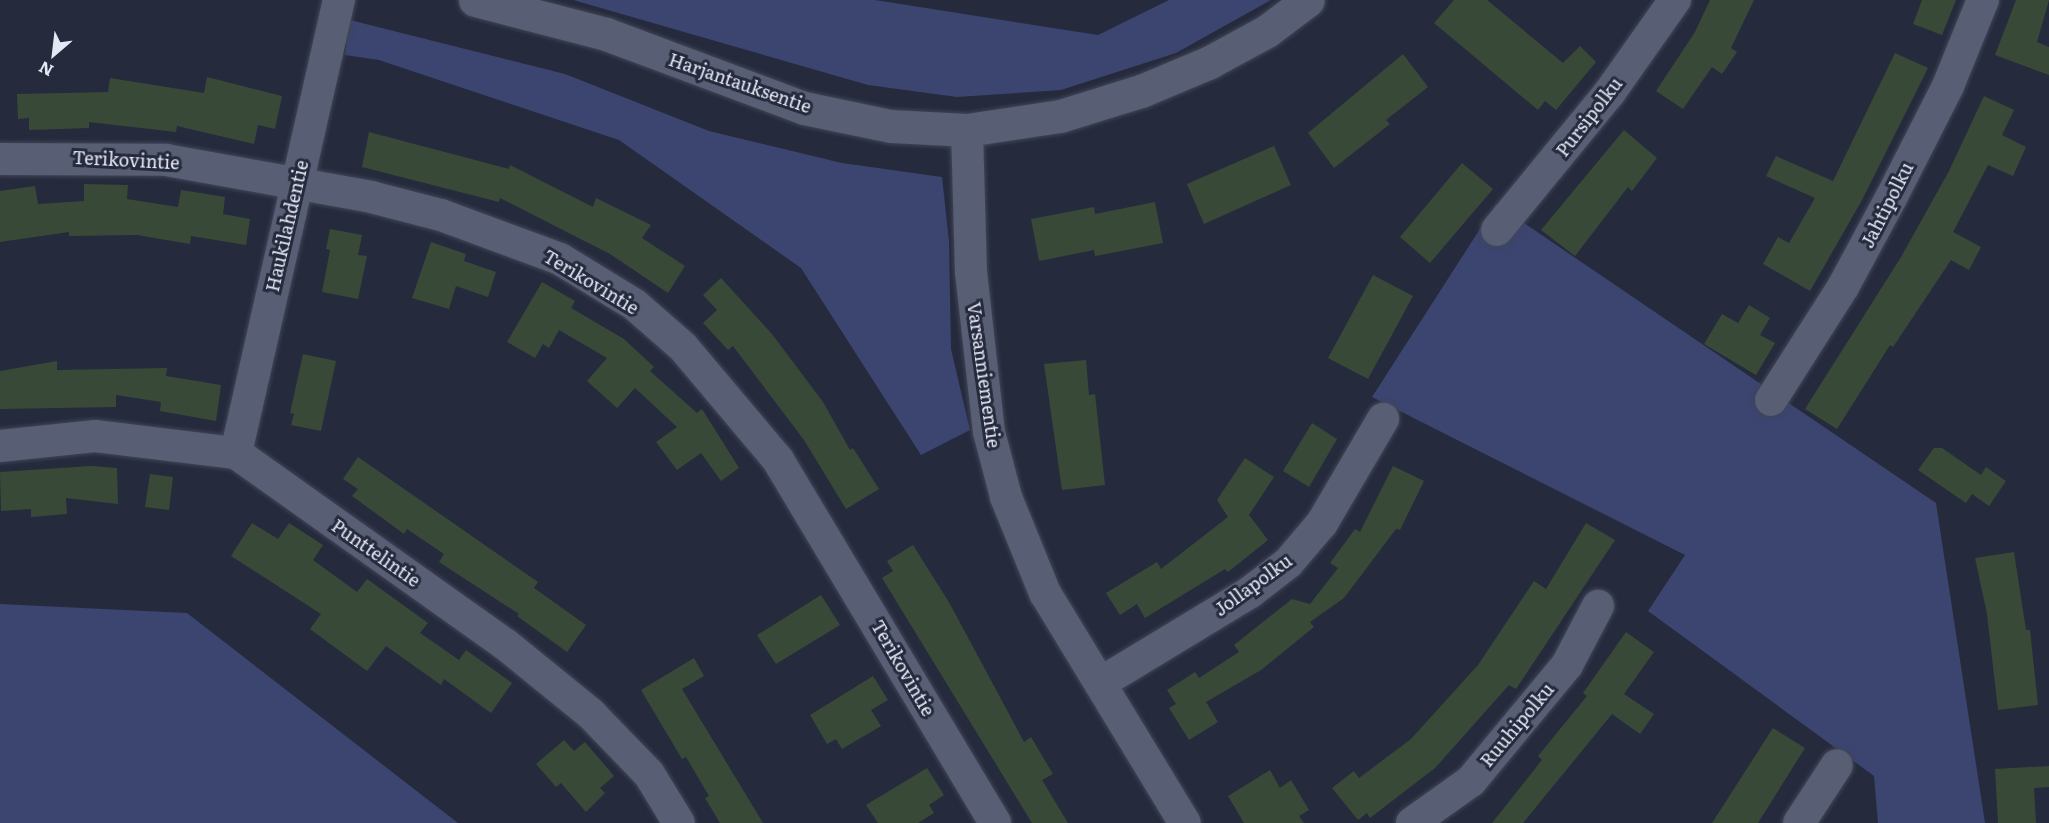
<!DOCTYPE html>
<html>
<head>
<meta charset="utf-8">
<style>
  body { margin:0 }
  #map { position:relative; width:2049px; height:823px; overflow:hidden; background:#252a3d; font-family:Literata,serif }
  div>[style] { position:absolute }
  .green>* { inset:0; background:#3b4570 }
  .building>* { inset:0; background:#394938 }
  .roads { filter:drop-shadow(0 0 2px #414556) drop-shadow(0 0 2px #414556) }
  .street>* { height:32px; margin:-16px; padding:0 16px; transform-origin:16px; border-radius:16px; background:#585e73 }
  .secondary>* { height:33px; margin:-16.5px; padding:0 16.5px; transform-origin:16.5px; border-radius:16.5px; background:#585e73 }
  span { translate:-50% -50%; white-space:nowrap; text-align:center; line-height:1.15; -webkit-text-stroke:6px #252a3d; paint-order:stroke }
  .street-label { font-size:18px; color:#e4e8f5 }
  .north { position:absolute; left:24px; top:24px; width:60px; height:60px; -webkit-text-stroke:4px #252a3d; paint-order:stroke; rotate:208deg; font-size:16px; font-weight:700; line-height:24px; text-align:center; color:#e4e8f5 }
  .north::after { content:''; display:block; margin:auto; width:21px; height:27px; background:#e4e8f5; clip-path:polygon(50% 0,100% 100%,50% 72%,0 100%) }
</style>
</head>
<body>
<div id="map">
  <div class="green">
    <div style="clip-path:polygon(573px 0,875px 0,1098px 35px,1169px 0,1271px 0,1176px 53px,1061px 90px,957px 97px,868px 85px)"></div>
    <div style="clip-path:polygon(350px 20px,565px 74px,709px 131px,842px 163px,942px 177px,949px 241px,951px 349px,970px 430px,921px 455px,801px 268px,619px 140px,379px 60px,345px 55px)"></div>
    <div style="clip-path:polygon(1496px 204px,1936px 503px,1985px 823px,1878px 823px,1874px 776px,1648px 611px,1685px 555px,1372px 397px)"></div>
    <div style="clip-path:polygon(0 604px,187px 613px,458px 823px,0 823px)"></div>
  </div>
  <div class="building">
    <div style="clip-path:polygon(1454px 0,1487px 0,1563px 63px,1580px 46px,1596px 62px,1556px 110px,1545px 101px,1538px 110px,1434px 23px)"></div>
    <div style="clip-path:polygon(1710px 0,1754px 0,1731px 48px,1737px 52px,1722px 74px,1712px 67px,1683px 109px,1656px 91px,1695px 32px)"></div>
    <div style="clip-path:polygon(1922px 0,1956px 0,1942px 35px,1913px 24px)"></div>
    <div style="clip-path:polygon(2016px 0,2049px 0,2037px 42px,2049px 47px,2049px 75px,1995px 55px)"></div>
    <div style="clip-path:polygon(1895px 53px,1928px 68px,1862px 200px,1810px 291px,1763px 264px,1778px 237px,1789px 243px,1815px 198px,1766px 176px,1776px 156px,1833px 181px)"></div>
    <div style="clip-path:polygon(1403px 54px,1428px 87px,1386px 120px,1390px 124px,1334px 168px,1308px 133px)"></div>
    <div style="clip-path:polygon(207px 77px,282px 96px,275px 129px,258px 125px,254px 144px,177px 126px,176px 132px,89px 122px,89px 128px,29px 130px,29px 118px,18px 119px,17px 94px,108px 92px,110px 78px,204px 93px)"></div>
    <div style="clip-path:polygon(1984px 96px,2014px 110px,2002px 135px,2026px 147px,2013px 176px,1988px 165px,1953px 232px,1981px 247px,1969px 270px,1951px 260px,1893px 347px,1890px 345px,1837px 429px,1805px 409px,1901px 257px,1949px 171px)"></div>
    <div style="clip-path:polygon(1624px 130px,1657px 158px,1632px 191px,1628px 187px,1575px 256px,1541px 230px)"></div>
    <div style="clip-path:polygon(369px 132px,509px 169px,510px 165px,593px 207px,596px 198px,651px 225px,642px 238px,685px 266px,668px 293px,610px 254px,500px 198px,499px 202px,362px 167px)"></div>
    <div style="clip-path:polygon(1274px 146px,1291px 185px,1204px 224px,1187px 184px)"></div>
    <div style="clip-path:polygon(1462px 163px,1493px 189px,1430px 263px,1400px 237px)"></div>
    <div style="clip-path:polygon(84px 184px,128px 185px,127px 199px,178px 207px,181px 190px,225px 197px,223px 214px,250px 219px,246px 245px,191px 236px,190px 244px,137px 235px,69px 236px,69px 232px,0 242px,0 191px,35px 186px,38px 204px,84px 201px)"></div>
    <div style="clip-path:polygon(1155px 202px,1163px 243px,1095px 256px,1094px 250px,1039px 261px,1031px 219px,1094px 207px,1095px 214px)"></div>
    <div style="clip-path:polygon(330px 229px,362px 235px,358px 255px,367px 256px,358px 299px,322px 292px,330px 250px,326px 249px)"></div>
    <div style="clip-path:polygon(431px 242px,466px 254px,464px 261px,496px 272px,488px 297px,456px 286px,449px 309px,412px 298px)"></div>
    <div style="clip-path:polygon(1373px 275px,1413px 296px,1368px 379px,1328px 358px)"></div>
    <div style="clip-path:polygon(721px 278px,772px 334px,823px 402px,850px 450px,853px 448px,879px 489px,846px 509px,804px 440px,733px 346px,728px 350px,703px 323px,717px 310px,703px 295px)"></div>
    <div style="clip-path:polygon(542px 282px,575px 301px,571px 308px,624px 339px,654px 367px,650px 371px,697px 413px,702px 409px,739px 468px,721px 481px,701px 453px,677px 470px,656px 442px,677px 427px,635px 388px,617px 408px,587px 381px,607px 358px,559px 330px,549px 348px,543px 344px,535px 358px,507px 342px)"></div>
    <div style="clip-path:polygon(1749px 305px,1770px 318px,1760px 335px,1775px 343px,1756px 375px,1704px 344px,1722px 314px,1738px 323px)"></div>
    <div style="clip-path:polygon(303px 354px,336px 361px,321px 431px,291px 425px,294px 414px,290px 413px)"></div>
    <div style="clip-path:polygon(1086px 360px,1089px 395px,1095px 394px,1105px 485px,1062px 490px,1044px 364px)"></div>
    <div style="clip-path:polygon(57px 361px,57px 370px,167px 368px,166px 376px,221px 385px,216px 421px,160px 411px,161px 402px,116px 395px,116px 407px,0 409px,0 371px)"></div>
    <div style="clip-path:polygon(1312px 423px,1337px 439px,1309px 487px,1283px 471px)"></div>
    <div style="clip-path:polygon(1934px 448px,1942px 448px,1981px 475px,1986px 467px,2006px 481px,1989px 506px,1972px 494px,1966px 503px,1918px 470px)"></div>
    <div style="clip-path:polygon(358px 457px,538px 582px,534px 588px,586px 625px,567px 652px,517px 616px,519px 614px,439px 562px,444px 554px,407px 529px,404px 534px,352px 496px,358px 489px,343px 479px)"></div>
    <div style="clip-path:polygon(1245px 458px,1274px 477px,1249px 515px,1268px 540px,1228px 572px,1225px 569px,1145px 618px,1137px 604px,1120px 615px,1106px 593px,1157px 562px,1161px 569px,1228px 517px,1217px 500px)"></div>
    <div style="clip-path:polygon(91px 466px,117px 468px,118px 504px,66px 498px,67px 514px,31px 517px,31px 509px,1px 511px,0 472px)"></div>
    <div style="clip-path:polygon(1393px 466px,1424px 481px,1400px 530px,1396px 529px,1344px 598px,1310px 622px,1314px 627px,1261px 670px,1206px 702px,1218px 722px,1189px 740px,1169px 708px,1176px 704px,1167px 690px,1195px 672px,1199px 678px,1239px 652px,1234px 645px,1292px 599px,1310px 604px,1338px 568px,1330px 563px,1355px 529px,1360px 532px)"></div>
    <div style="clip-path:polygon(150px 474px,173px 477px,169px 510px,145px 507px)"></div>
    <div style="clip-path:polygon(252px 523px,278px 539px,289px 523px,323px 545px,313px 560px,357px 592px,367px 579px,428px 623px,420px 633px,459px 660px,466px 650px,512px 683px,491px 713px,444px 679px,441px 685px,386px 646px,367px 671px,310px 629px,321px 614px,231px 556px)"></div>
    <div style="clip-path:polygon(1586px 523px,1615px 540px,1516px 689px,1509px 685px,1435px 768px,1370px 818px,1367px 813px,1358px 820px,1332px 788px,1354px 771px,1359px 778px,1411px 739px,1478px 665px,1534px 581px,1546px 589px)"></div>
    <div style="clip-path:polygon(913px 545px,950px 604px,1024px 742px,1031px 737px,1053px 774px,1042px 780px,1068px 823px,1032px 823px,882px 578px,893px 571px,887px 561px)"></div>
    <div style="clip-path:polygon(2014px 552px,2026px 630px,2030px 630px,2038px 705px,1998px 710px,1987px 614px,1975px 558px)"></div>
    <div style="clip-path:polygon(821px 595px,840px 625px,776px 664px,757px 635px)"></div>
    <div style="clip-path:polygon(1626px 632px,1654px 652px,1624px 694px,1654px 714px,1640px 734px,1612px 714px,1523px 823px,1492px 823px,1542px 760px,1538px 756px,1587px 696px,1583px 693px)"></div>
    <div style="clip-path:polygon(694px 658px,704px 676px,682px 689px,763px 823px,720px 823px,705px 798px,709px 796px,686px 757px,682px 759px,641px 690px)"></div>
    <div style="clip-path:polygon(873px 676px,888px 700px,871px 710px,881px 726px,842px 749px,836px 739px,827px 744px,810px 715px)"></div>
    <div style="clip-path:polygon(1773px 728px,1805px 748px,1758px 823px,1712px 823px)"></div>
    <div style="clip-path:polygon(564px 740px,574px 751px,585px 742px,614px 776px,600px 788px,605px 793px,586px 812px,561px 783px,556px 787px,536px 764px)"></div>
    <div style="clip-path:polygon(2049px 766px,2049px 787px,2034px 788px,2036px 823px,1998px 823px,1995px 769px)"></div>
    <div style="clip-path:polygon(927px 768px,944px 795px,929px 805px,934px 813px,918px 823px,878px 823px,866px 805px)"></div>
    <div style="clip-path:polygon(1270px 770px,1280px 788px,1291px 780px,1309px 810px,1299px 816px,1304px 823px,1244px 823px,1228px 796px)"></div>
  </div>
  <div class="roads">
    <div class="street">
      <div style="left:967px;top:130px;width:142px;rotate:88.4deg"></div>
      <div style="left:971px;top:272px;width:161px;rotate:83.6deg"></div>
      <div style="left:989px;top:432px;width:67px;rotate:75.3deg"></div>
      <div style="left:1006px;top:497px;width:104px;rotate:67.9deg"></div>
      <div style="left:1045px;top:593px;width:269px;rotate:58.7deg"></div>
      <div style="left:0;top:159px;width:166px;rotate:0.3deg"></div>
      <div style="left:166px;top:160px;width:208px;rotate:10.2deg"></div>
      <div style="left:371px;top:197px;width:72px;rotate:14.4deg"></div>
      <div style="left:441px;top:215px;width:127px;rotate:20.3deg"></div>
      <div style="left:560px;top:259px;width:88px;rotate:31.5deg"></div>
      <div style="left:635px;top:305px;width:64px;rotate:41.2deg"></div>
      <div style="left:683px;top:347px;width:148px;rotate:49.9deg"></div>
      <div style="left:778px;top:460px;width:423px;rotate:59.1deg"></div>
      <div style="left:1497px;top:230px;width:178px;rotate:-50.7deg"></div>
      <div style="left:1610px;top:92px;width:113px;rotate:-54.8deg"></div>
      <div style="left:1771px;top:400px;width:134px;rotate:-57.5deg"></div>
      <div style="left:1843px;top:287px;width:101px;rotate:-61.7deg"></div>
      <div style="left:1891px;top:198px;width:126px;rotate:-63deg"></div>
      <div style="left:1948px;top:86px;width:93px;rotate:-67.9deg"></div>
      <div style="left:0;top:446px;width:96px;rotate:-6deg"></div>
      <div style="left:95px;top:436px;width:142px;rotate:6.9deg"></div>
      <div style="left:236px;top:453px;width:330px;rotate:35.4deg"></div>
      <div style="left:505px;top:644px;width:111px;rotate:39.1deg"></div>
      <div style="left:591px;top:714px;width:83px;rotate:46deg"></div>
      <div style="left:649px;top:774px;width:57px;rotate:58.5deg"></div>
      <div style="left:236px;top:453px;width:465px;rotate:-77.2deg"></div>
      <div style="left:1102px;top:682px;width:172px;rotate:-31.2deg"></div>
      <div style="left:1249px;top:593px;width:49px;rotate:-37.6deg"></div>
      <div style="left:1288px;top:563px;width:52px;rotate:-49.6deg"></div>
      <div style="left:1322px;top:523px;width:121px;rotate:-59.6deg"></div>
      <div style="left:1412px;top:823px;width:72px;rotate:-35.4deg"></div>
      <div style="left:1471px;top:781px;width:151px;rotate:-50.4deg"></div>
      <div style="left:1567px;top:665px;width:67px;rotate:-62.3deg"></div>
      <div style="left:1799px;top:823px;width:69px;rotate:-56.8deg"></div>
    </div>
    <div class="secondary">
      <div style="left:475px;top:0;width:135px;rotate:14.5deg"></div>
      <div style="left:606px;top:34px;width:211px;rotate:20.5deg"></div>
      <div style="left:804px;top:108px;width:89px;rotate:11.7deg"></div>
      <div style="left:891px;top:126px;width:76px;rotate:3deg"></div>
      <div style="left:967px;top:130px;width:94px;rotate:-8.6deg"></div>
      <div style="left:1060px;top:116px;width:85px;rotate:-17.2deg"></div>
      <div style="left:1141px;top:91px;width:73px;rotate:-22.7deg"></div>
      <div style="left:1208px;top:63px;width:67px;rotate:-28.5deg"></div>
      <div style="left:1267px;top:31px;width:51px;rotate:-37.1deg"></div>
    </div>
  </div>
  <div class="street-label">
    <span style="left:740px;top:83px;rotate:19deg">Harjantauksentie</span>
    <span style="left:1589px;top:117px;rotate:-52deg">Pursipolku</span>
    <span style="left:126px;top:160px;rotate:3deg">Terikovintie</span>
    <span style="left:1887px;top:205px;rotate:-63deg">Jahtipolku</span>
    <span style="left:287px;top:226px;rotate:-77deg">Haukilahdentie</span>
    <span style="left:591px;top:282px;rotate:31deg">Terikovintie</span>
    <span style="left:984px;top:375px;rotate:82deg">Varsanniementie</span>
    <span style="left:376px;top:553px;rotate:35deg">Punttelintie</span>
    <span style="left:1253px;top:585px;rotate:-36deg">Jollapolku</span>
    <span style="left:903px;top:668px;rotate:60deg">Terikovintie</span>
    <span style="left:1517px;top:725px;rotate:-50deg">Ruuhipolku</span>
  </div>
  <div class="north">N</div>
</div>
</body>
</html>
